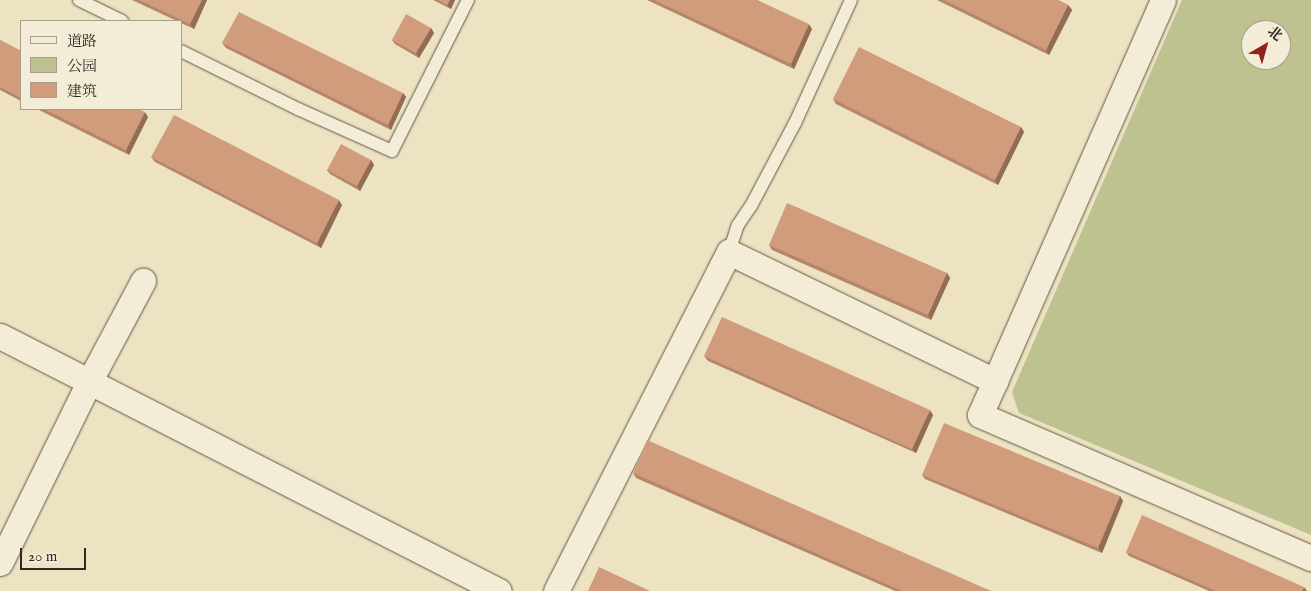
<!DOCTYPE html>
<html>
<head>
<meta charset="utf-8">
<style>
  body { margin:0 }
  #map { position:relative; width:1311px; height:591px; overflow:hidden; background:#ede2c1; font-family:"IM FELL English","Noto Serif SC",serif }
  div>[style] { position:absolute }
  .green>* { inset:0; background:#bdc290 }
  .roads { filter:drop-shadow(0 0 1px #62564a) drop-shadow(0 0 1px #62564a) }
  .service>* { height:12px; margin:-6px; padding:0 6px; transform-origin:6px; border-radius:6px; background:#f3ecd7 }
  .minor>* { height:25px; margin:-12.5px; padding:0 12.5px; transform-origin:12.5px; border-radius:12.5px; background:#f3ecd7 }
  .wall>* { inset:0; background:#b4866a }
  .shaded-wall>* { inset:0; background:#926d56 }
  .building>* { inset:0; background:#d19c7b }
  span { translate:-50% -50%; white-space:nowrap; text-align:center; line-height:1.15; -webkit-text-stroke:4.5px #f3ecd7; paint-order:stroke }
  .legend { position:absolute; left:20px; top:20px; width:162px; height:90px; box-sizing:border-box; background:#f3ecd7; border:1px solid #a79e8f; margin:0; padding:6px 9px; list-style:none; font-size:15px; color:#342822 }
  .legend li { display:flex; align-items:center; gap:10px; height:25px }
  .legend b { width:25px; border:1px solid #a79e8f }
  .north { position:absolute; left:1241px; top:20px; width:50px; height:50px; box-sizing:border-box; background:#f3ecd7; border:1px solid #a79e8f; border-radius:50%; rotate:38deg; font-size:14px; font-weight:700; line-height:20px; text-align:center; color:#342822 }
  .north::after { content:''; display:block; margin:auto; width:18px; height:22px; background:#8f2418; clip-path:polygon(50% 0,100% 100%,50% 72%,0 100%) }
  .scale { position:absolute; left:20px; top:548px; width:66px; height:22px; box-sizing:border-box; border:2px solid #342822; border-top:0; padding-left:6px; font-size:15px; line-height:18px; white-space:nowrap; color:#342822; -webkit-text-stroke:4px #f3ecd7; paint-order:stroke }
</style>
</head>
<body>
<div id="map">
  <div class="green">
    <div style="clip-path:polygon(evenodd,1182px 0,1311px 0,1311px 535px,1019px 413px,1012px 392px,1182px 0,1251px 30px,1281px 30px,1281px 60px,1251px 60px,1251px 30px)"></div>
  </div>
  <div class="roads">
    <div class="service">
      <div style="left:79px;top:0;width:48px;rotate:26deg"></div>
      <div style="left:181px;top:51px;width:131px;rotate:26.4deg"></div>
      <div style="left:298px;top:109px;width:103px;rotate:24.1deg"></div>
      <div style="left:392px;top:151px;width:169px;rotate:-63.3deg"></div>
      <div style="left:729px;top:252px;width:28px;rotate:-72deg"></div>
      <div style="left:738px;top:225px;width:23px;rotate:-56deg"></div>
      <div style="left:751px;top:206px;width:94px;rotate:-62.1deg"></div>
      <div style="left:795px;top:123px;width:135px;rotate:-65.5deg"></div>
    </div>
    <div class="minor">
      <div style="left:0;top:336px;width:560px;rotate:27.07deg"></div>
      <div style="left:995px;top:381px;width:416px;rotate:-66.2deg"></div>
      <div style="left:0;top:563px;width:202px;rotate:-63.8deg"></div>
      <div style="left:89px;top:382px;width:115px;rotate:-61.9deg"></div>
      <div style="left:556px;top:591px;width:381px;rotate:-63deg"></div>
      <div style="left:729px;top:252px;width:296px;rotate:25.9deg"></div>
      <div style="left:995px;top:381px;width:37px;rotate:114deg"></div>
      <div style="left:980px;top:415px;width:361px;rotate:23.4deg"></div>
    </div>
  </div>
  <div class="wall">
    <div style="clip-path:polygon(132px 0,207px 0,194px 29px,181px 23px,181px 21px,177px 21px)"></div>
    <div style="clip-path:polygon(433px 0,455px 0,451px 9px)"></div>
    <div style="clip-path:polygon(647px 0,757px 0,812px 29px,794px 69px)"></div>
    <div style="clip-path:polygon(937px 0,1058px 0,1068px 5px,1072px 10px,1049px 55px)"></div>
    <div style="clip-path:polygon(431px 28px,434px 33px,419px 58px,395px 44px,392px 40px)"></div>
    <div style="clip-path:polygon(0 40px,21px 51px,21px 101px,0 90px)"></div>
    <div style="clip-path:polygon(222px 43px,403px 93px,406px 97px,391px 130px,226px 48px)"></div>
    <div style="clip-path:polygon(833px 99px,1021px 127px,1024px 132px,998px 185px,836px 104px)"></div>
    <div style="clip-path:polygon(37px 109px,138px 109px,148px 117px,129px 155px)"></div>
    <div style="clip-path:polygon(151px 157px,342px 205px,321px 248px,155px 162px)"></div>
    <div style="clip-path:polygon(371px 160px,374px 165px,360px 191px,330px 174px,327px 170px)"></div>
    <div style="clip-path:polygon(769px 245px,947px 273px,950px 278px,931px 320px,772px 250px)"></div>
    <div style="clip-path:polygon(704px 356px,933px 415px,916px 453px,708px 361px)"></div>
    <div style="clip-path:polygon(633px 473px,991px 591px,895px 591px,636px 478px)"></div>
    <div style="clip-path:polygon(922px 475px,1120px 496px,1123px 501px,1102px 553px,925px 479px)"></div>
    <div style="clip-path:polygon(1126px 552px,1307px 591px,1209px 591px,1129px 556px)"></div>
  </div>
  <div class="shaded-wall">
    <div style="clip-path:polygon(202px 0,207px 0,194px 29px,190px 24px)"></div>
    <div style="clip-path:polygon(450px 0,455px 0,451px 9px,447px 5px)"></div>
    <div style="clip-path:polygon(1068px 5px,1072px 10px,1049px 55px,1046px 50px)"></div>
    <div style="clip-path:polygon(809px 24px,812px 29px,794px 69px,791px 64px)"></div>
    <div style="clip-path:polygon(431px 28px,434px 33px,419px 58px,416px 53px)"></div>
    <div style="clip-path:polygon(403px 93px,406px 97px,391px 130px,388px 125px)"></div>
    <div style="clip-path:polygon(145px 112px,148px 117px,129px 155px,126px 150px)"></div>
    <div style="clip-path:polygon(1021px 127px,1024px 132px,998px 185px,995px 180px)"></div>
    <div style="clip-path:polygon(371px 160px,374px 165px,360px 191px,357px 186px)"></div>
    <div style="clip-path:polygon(339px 200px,342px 205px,321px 248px,317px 243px)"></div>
    <div style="clip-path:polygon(947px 273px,950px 278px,931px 320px,928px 315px)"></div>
    <div style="clip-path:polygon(930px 410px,933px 415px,916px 453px,912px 449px)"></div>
    <div style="clip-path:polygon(1120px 496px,1123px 501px,1102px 553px,1098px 548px)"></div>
    <div style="clip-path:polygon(1304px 587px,1307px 591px,1302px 591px)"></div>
  </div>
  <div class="building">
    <div style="clip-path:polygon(139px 0,202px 0,190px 24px)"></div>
    <div style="clip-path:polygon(438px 0,450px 0,447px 5px)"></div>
    <div style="clip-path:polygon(654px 0,757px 0,809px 24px,791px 64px)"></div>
    <div style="clip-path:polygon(944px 0,1058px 0,1068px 5px,1046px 50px)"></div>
    <div style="clip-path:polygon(239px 12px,403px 93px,388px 125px,222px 43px)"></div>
    <div style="clip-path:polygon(406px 14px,431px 28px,416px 53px,392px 40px)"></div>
    <div style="clip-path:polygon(0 40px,21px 51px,21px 98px,0 87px)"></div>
    <div style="clip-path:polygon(859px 47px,1021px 127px,995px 180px,833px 99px)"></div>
    <div style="clip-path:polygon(44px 109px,138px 109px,145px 112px,126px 150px)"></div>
    <div style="clip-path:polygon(174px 115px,339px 200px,317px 243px,151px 157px)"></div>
    <div style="clip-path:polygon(341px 144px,371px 160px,357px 186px,327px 170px)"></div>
    <div style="clip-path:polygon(787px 203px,947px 273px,928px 315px,769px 245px)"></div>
    <div style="clip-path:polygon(722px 317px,930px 410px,912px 449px,704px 356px)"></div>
    <div style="clip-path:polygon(944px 423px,1120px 496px,1098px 548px,922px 475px)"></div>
    <div style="clip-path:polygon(647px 440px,991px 591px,902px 591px,633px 473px)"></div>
    <div style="clip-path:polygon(1142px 515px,1304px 587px,1302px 591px,1216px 591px,1126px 552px)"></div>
    <div style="clip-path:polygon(599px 567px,650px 591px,588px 591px)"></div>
  </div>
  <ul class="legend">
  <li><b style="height:6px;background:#f3ecd7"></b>道路</li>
  <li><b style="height:14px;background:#bdc290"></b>公园</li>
  <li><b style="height:14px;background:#d19c7b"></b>建筑</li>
  </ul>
  <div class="north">北</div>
  <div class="scale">20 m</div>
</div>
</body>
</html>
